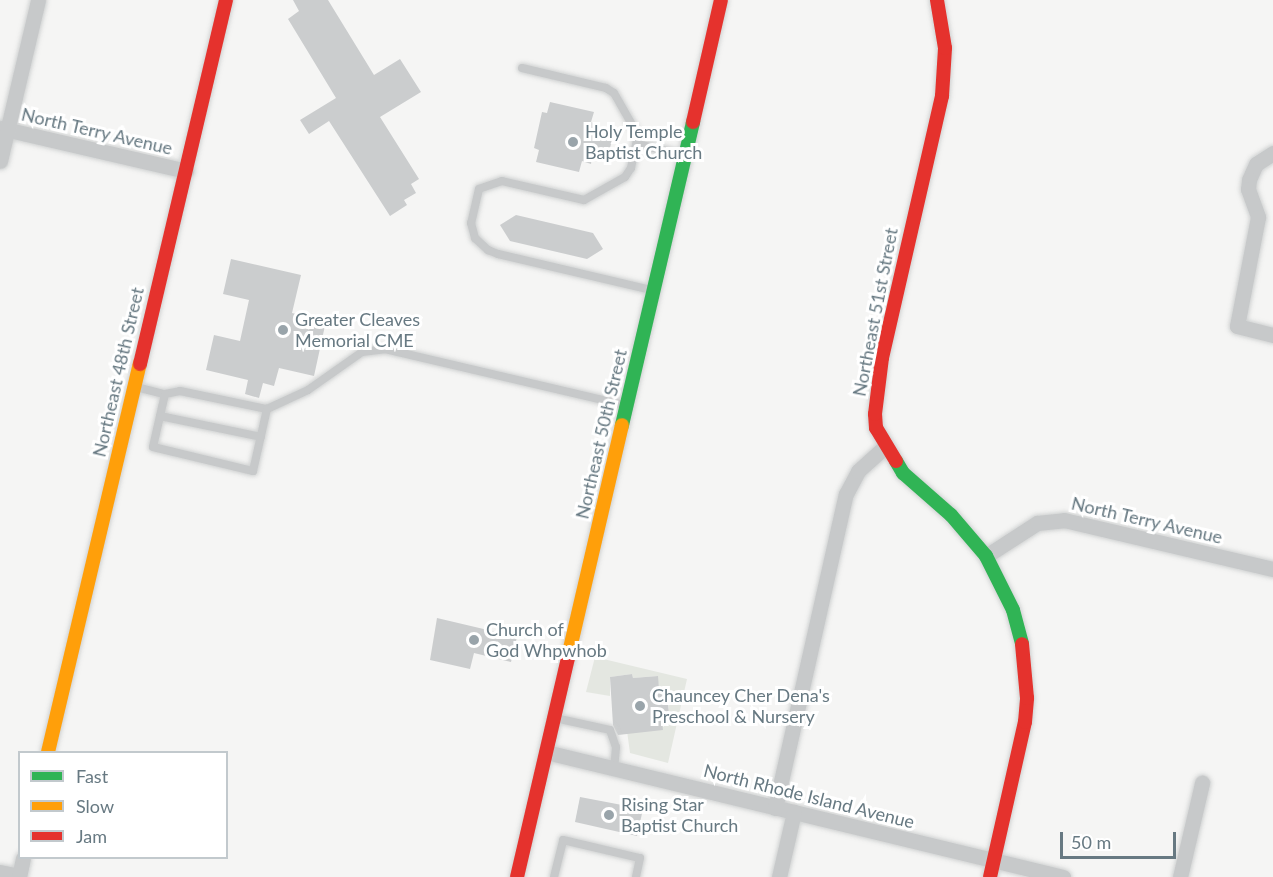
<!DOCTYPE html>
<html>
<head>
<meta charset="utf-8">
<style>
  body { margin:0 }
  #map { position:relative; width:1273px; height:877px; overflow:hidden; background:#f5f5f4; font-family:Lato,sans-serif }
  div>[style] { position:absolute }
  .green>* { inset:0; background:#e4e7e1 }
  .building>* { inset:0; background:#cbcdce }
  .roads { filter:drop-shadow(0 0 2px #d0d2d2) drop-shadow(0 0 2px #d0d2d2) }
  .lane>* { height:8px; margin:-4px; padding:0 4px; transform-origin:4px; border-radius:4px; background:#c7c9ca }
  .street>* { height:15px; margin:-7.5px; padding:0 7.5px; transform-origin:7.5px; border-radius:7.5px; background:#c7c9ca }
  .fast>* { height:14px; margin:-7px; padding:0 7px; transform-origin:7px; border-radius:7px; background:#30b455 }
  .slow>* { height:14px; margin:-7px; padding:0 7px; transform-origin:7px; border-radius:7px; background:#ff9f0a }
  .jam>* { height:14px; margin:-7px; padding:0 7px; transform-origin:7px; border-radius:7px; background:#e5322d }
  .dots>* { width:16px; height:16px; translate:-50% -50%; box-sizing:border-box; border:3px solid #fff; border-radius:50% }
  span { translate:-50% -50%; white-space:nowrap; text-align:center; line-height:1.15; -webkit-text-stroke:6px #fff; paint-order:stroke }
  .street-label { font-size:18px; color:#677982 }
  .poi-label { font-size:18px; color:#677982 }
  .left { translate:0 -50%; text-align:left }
  .legend { position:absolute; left:18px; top:751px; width:210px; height:108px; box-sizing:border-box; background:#fff; border:2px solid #c2c9cd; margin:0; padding:8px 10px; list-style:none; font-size:18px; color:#677982 }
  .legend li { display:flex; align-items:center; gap:12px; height:30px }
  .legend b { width:30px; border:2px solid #c2c9cd }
  .scale { position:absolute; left:1060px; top:832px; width:116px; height:27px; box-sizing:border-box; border:3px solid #677982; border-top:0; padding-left:8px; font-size:18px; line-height:21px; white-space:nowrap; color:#677982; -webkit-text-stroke:4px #fff; paint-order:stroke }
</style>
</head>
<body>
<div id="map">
  <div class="green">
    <div style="clip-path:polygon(595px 657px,687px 679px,668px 763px,630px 753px,627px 731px,661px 714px,669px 713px,667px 689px,659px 689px,657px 676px,633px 678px,632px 674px,610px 677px,610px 696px,586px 692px)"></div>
  </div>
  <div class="building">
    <div style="clip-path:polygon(293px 0,328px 0,374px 75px,400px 59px,421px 92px,380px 117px,419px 179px,411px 184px,416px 193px,404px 200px,407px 205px,390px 216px,329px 121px,309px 134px,300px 120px,336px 98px,288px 19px,299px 11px)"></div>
    <div style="clip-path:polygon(550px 102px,594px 112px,591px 122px,600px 124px,598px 132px,613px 136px,607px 160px,592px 156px,591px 164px,582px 161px,579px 172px,536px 162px,539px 150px,534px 148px,542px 112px,547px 113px)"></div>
    <div style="clip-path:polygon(516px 215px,593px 233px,603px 249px,587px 259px,510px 241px,500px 225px)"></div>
    <div style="clip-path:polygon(231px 259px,301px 275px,292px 313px,326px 321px,314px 376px,279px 368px,274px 386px,263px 383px,259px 398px,245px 394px,248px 380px,206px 370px,214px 335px,240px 341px,249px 300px,223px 294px)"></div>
    <div style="clip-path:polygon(437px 618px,517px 637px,511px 662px,474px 653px,470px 669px,430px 660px)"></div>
    <div style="clip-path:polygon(632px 674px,633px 678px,658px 676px,659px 689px,666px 688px,669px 713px,661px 714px,663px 730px,618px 735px,613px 725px,610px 677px)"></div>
    <div style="clip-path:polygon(580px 797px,643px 809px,637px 836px,575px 822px)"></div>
  </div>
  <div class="roads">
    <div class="lane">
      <div style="left:522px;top:68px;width:86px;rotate:13.4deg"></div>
      <div style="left:606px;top:88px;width:9px;rotate:32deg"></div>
      <div style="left:614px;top:93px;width:48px;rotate:60.3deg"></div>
      <div style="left:638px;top:135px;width:34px;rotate:102deg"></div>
      <div style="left:631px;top:168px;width:11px;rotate:124deg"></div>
      <div style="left:625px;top:177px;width:47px;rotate:150.7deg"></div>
      <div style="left:584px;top:200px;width:84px;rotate:-167deg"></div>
      <div style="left:502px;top:181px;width:24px;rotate:161deg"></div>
      <div style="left:479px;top:189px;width:35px;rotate:103deg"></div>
      <div style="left:471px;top:223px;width:16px;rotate:75deg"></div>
      <div style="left:475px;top:238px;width:18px;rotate:43deg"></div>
      <div style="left:488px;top:250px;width:11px;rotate:22deg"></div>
      <div style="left:498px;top:254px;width:158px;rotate:13.2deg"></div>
      <div style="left:637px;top:144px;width:47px;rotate:13.4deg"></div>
      <div style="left:136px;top:387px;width:30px;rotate:14deg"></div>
      <div style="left:165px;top:394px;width:15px;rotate:-11deg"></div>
      <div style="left:180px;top:391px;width:89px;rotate:11.7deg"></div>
      <div style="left:267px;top:409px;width:45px;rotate:-24.9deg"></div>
      <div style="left:308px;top:390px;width:66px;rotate:-35.1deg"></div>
      <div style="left:362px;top:352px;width:23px;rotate:-7deg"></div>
      <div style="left:385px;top:349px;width:244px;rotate:13.2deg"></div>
      <div style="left:165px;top:394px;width:54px;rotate:102.8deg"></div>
      <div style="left:153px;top:447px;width:103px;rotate:13.5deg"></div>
      <div style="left:253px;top:471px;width:64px;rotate:-77.3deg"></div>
      <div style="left:160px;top:416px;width:103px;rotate:11.7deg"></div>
      <div style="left:555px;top:718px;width:56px;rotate:12.3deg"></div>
      <div style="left:610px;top:730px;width:18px;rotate:71deg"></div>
      <div style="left:616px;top:747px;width:22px;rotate:95deg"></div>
      <div style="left:554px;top:877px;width:38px;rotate:-76deg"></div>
      <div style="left:563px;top:840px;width:79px;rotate:13.2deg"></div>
      <div style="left:640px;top:858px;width:19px;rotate:102deg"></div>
    </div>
    <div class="street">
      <div style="left:0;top:128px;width:191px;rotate:13deg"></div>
      <div style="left:1273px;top:153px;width:20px;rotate:147deg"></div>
      <div style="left:1256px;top:164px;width:17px;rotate:114deg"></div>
      <div style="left:1249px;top:180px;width:9px;rotate:96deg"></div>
      <div style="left:1248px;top:189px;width:30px;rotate:70deg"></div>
      <div style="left:1258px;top:217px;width:111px;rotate:100.9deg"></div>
      <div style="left:1237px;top:326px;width:37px;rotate:14deg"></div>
      <div style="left:0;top:161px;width:165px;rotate:-76.7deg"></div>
      <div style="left:986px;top:556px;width:61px;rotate:-32.9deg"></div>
      <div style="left:1037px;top:523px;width:27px;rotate:-6deg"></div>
      <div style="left:1064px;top:520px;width:215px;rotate:13.2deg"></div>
      <div style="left:546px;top:752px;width:532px;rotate:13.59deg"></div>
      <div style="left:775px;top:808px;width:322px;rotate:-77.3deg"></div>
      <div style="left:846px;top:494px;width:26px;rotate:-62deg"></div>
      <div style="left:858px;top:471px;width:36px;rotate:-42deg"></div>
      <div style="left:0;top:872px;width:19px;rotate:12deg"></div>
      <div style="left:19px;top:877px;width:19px;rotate:-78deg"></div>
      <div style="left:779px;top:877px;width:67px;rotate:-77deg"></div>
      <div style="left:1180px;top:877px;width:97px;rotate:-76.8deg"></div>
    </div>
    <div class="fast">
      <div style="left:622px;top:425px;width:311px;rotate:-76.8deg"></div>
      <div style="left:896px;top:461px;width:14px;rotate:60deg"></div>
      <div style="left:903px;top:473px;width:64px;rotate:41.2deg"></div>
      <div style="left:951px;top:515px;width:54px;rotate:49.5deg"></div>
      <div style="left:986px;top:556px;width:60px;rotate:63.4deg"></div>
      <div style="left:1013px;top:610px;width:35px;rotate:75deg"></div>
    </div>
    <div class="slow">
      <div style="left:568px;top:657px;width:238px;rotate:-76.9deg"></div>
      <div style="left:48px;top:752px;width:399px;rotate:-76.7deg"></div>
    </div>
    <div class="jam">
      <div style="left:693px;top:122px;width:125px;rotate:-77.1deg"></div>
      <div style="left:140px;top:364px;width:374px;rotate:-76.7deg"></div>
      <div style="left:896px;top:461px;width:39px;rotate:-121deg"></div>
      <div style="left:876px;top:428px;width:14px;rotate:-94deg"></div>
      <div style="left:875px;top:414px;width:56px;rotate:-82.9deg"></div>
      <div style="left:882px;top:358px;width:269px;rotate:-77.1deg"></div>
      <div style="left:942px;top:96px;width:48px;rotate:-86.4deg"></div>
      <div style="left:945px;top:48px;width:49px;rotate:-99.5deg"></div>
      <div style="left:517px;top:877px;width:226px;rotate:-76.9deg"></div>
      <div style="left:990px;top:877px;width:159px;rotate:-77.3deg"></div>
      <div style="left:1025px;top:722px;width:24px;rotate:-85deg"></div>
      <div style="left:1027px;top:698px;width:54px;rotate:-95.3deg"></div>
    </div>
  </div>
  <div class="dots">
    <div style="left:573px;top:142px;background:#99a4aa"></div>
    <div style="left:283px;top:330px;background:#99a4aa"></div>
    <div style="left:474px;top:640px;background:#99a4aa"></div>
    <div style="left:640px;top:706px;background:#99a4aa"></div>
    <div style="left:609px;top:815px;background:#99a4aa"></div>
  </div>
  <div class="street-label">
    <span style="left:97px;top:131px;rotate:13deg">North Terry Avenue</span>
    <span style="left:875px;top:312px;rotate:-79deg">Northeast 51st Street</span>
    <span style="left:118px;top:372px;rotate:-77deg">Northeast 48th Street</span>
    <span style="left:601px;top:434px;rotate:-77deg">Northeast 50th Street</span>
    <span style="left:1147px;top:520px;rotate:13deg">North Terry Avenue</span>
    <span style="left:809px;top:796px;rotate:14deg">North Rhode Island Avenue</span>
  </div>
  <div class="poi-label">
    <span class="left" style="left:585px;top:142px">Holy Temple<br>Baptist Church</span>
    <span class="left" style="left:295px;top:330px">Greater Cleaves<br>Memorial CME</span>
    <span class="left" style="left:486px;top:640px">Church of<br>God Whpwhob</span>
    <span class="left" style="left:652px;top:706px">Chauncey Cher Dena's<br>Preschool &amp; Nursery</span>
    <span class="left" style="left:621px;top:815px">Rising Star<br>Baptist Church</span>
  </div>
  <ul class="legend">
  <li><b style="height:8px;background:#30b455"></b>Fast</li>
  <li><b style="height:8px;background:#ff9f0a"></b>Slow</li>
  <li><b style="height:8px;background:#e5322d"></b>Jam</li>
  </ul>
  <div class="scale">50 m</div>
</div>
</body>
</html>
